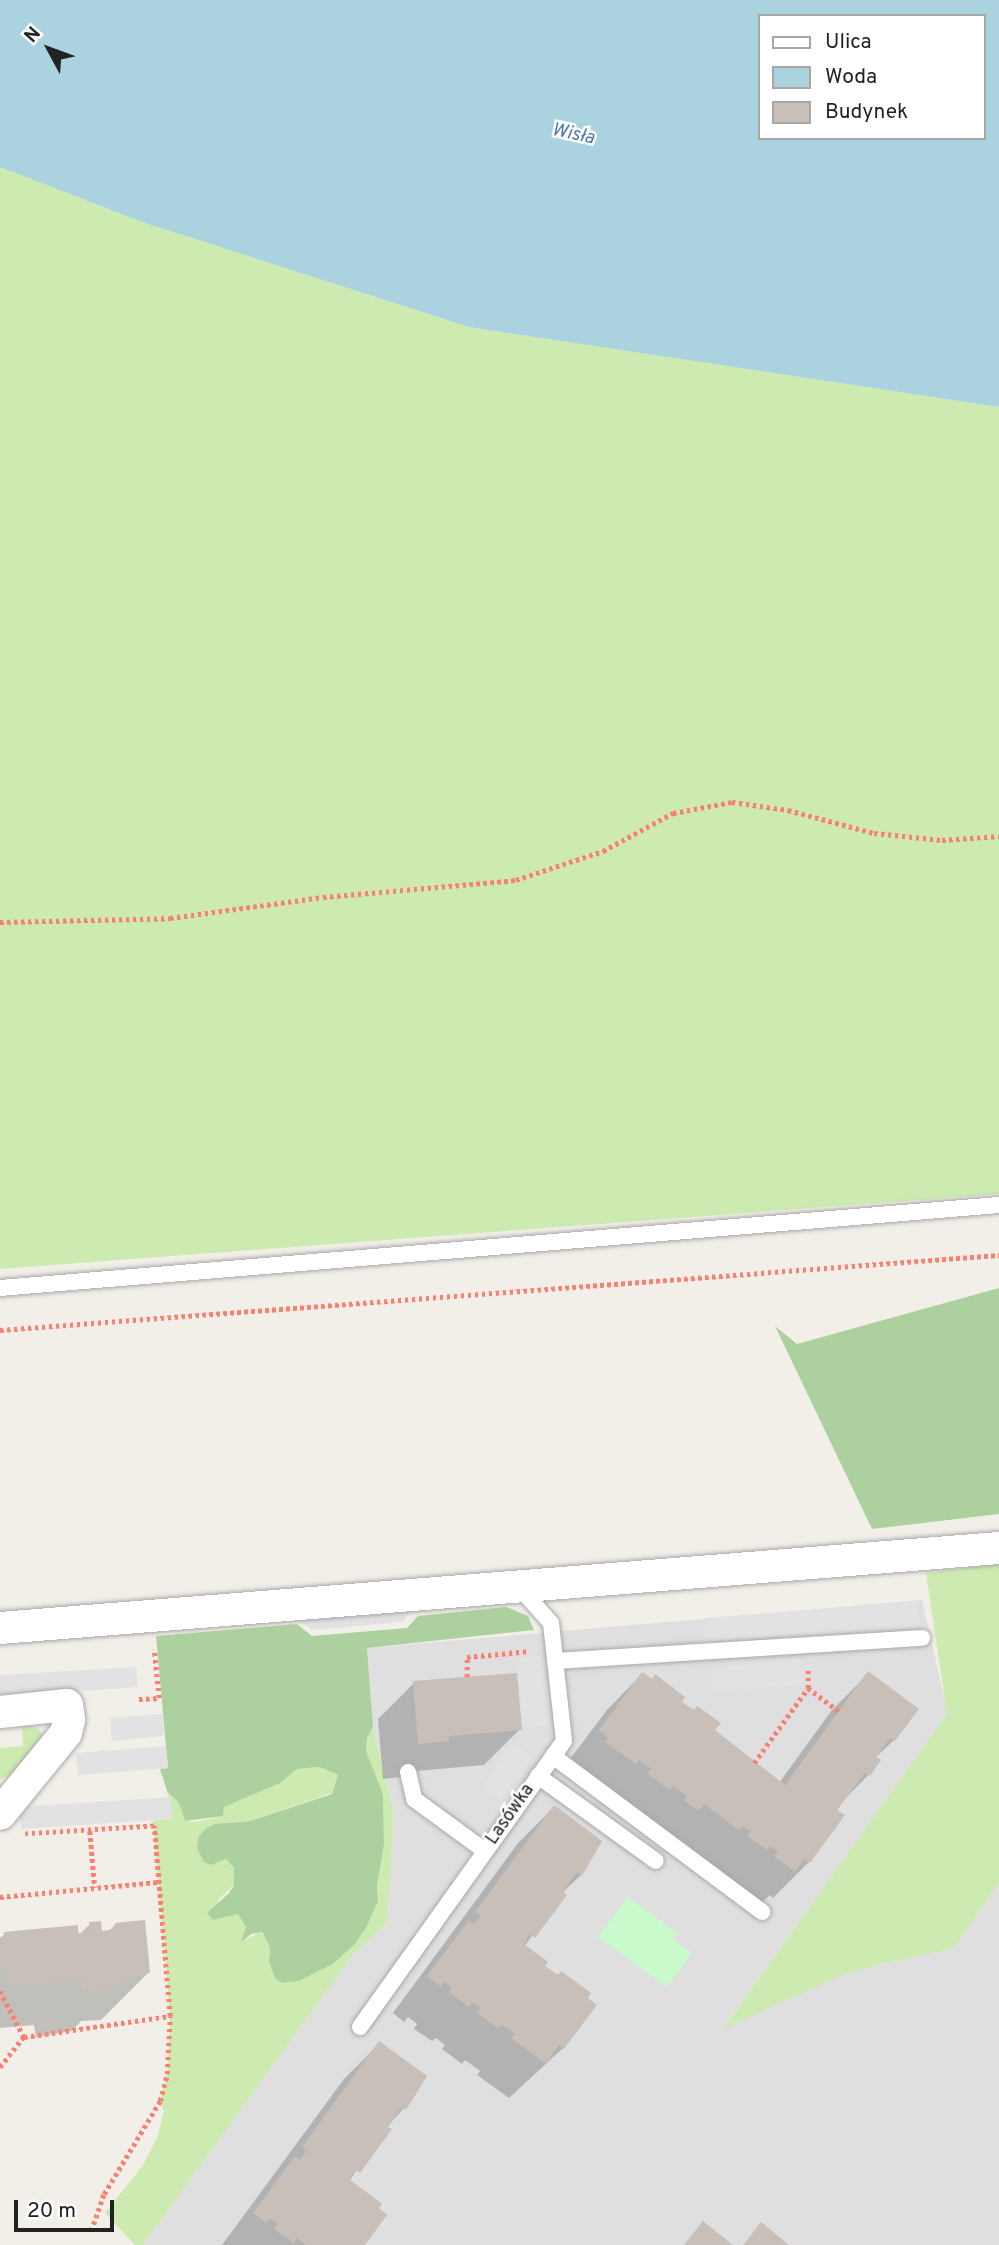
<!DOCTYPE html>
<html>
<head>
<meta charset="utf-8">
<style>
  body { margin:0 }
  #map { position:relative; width:999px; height:2245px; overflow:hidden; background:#f2efe9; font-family:Overpass,sans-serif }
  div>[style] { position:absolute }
  .residential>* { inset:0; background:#e0dfdf }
  .grass>* { inset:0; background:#cdebb0 }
  .forest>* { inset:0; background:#add19e }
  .park>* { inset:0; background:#c8facc }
  .parking>* { inset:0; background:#e2e2e2 }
  .water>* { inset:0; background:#aad3df }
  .shadow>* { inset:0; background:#0003 }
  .building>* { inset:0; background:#c7bfb8 }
  .path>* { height:4.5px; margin-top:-2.25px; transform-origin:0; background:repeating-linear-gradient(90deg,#fa8072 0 3.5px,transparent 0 7px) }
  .roads { filter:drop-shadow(0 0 2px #a9a9a9) drop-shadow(0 0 2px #a9a9a9) }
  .service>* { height:16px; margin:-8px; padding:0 8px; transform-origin:8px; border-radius:8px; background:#fff }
  .minor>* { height:32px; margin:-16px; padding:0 16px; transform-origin:16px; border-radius:16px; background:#fff }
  span { translate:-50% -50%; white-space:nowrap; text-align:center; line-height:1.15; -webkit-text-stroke:5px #fff; paint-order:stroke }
  .street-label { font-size:18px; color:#222 }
  .water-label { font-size:19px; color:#4a7aab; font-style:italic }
  .legend { position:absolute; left:758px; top:14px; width:228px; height:126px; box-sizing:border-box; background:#fff; border:2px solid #a7a7a7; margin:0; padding:9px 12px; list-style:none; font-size:21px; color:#222 }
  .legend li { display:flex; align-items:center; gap:14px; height:35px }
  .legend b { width:35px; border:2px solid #a7a7a7 }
  .north { position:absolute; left:14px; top:14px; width:70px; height:70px; -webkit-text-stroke:5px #fff; paint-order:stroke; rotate:311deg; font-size:19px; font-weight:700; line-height:28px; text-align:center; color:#222 }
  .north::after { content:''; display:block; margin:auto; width:24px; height:32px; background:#222; clip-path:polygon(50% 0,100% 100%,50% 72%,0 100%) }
  .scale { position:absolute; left:14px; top:2200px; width:100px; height:32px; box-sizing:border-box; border:4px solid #222; border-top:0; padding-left:9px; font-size:21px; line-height:24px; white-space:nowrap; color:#222; -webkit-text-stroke:5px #fff; paint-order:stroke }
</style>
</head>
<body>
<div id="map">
  <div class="residential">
    <div style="clip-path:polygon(922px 1600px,948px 1714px,724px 2027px,849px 1972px,954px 1948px,999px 1883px,999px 2245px,143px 2245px,354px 1953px,387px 1923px,394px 1814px,373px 1727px,367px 1648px)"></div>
  </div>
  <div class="grass">
    <div style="clip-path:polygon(0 167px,142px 222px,469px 327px,999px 407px,999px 1194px,0 1269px)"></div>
    <div style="clip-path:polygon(999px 1563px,999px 1883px,954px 1948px,849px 1972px,723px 2029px,947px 1714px,926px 1573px)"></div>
    <div style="clip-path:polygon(22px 1725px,38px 1728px,45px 1740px,14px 1774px,0 1779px,0 1748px,23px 1746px)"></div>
    <div style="clip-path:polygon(373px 1727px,394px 1814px,387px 1923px,354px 1953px,143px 2245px,135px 2245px,105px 2213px,143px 2165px,157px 2138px,164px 2111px,160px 2101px,167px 2073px,170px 2016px,153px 1820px,172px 1819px,167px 1791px,179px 1803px,185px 1821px,195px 1822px,223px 1816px,224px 1807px,280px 1783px,297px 1769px,320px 1767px,338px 1775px,332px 1793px,250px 1821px,231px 1822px,211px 1865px,226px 1859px,234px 1868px,234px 1885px,219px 1899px,213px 1920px,238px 1914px,246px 1927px,242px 1941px,261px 1932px,270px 1948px,269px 1962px,299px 1981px,333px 1964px,355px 1944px,367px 1926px,378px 1901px,377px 1886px,384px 1845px,383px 1794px,366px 1751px,367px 1738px)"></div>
  </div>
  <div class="forest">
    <div style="clip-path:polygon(999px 1288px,999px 1514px,872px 1529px,775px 1326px,797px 1344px)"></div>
    <div style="clip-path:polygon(506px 1607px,528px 1616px,534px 1630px,367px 1648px,373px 1727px,367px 1738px,366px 1751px,383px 1794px,384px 1845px,377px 1886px,378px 1901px,367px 1926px,355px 1944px,333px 1964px,299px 1981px,282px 1983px,275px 1978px,269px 1962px,270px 1948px,262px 1932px,251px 1934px,241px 1942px,246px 1927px,238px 1914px,213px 1920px,207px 1913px,229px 1893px,234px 1885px,234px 1868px,226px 1859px,211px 1865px,204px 1862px,197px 1848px,198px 1838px,205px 1829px,215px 1824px,250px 1821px,332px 1794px,338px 1775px,320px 1767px,297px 1769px,280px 1783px,224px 1807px,223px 1816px,185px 1821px,179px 1803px,167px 1791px,160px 1769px,168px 1768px,156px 1636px,297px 1624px,312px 1636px,407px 1628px,418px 1616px)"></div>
  </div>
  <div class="park">
    <div style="clip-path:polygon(628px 1897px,677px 1933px,673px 1940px,692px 1953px,667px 1987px,598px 1937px)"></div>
  </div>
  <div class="parking">
    <div style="clip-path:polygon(918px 1602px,920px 1626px,705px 1642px,704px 1618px)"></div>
    <div style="clip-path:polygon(413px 1609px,402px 1622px,312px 1630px,298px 1619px)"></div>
    <div style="clip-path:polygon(541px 1656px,547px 1725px,523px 1726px,517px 1658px)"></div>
    <div style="clip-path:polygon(801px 1659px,803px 1684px,713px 1693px,711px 1668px)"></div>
    <div style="clip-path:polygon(136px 1667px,138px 1687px,0 1697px,0 1675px)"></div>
    <div style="clip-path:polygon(163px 1714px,164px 1736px,112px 1741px,110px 1718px)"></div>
    <div style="clip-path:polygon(513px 1742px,533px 1757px,500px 1801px,481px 1787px)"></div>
    <div style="clip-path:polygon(166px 1746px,168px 1768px,78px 1775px,76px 1753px)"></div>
    <div style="clip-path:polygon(171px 1797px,172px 1819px,21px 1829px,19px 1807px)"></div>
  </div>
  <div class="water">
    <div style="clip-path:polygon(evenodd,0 0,999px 0,999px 407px,469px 327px,142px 222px,0 167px,0 0,759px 16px,983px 16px,983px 138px,759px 138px,759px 16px)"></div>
  </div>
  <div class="shadow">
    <div style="clip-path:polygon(642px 1674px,779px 1783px,832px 1710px,868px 1674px,894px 1740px,875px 1758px,868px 1775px,841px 1803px,809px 1862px,773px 1898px,770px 1895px,758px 1906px,564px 1767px,607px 1710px)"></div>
    <div style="clip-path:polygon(414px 1683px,520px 1729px,484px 1765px,417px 1771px,411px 1776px,383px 1779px,378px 1719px)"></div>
    <div style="clip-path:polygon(554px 1807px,581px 1875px,562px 1893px,524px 1947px,543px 1967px,563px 2048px,509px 2098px,477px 2075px,480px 2071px,465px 2060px,462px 2064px,442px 2049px,445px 2045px,436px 2038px,432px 2041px,414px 2029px,417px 2024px,408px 2017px,404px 2022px,393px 2013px,518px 1843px)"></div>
    <div style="clip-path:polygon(90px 1924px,100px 1933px,108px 1932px,115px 1925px,148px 1973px,101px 2020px,81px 2021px,72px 2031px,36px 2037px,34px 2025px,0 2028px,0 1938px,5px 1934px,79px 1935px)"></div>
    <div style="clip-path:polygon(380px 2043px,416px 2094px,387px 2127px,349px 2181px,362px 2245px,222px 2245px,344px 2079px)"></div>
  </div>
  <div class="building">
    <div style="clip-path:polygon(868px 1671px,919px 1709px,895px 1741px,890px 1738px,876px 1757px,881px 1760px,870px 1776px,865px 1773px,837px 1810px,845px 1815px,810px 1863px,804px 1859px,795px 1872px,774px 1856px,778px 1851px,770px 1846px,767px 1850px,747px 1836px,751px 1831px,742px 1826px,739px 1830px,704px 1804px,699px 1811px,684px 1800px,687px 1796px,673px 1786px,670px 1790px,647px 1773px,651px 1769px,639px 1760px,636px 1764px,605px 1742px,608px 1738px,599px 1730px,642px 1672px,652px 1679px,655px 1674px,685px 1697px,682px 1702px,694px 1710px,697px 1706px,721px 1723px,715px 1730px,785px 1785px)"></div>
    <div style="clip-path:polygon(517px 1673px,522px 1730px,449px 1736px,449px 1741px,418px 1744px,413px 1681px)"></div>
    <div style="clip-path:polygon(554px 1805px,602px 1841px,582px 1876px,577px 1872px,563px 1891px,567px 1895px,535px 1938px,530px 1934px,524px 1944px,548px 1962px,545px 1966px,558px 1975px,561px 1971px,591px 1993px,588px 1998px,597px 2005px,564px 2049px,559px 2045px,546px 2064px,511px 2038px,515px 2034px,502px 2025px,499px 2029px,477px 2013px,480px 2008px,472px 2002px,469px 2007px,449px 1992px,452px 1987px,444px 1982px,441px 1987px,427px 1976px,469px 1920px,474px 1924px,481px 1915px,475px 1912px)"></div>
    <div style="clip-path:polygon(145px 1920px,150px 1973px,120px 1976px,121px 1985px,83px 1991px,81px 1979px,8px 1985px,7px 1966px,0 1969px,0 1940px,4px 1937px,4px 1932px,78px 1925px,78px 1933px,90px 1932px,89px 1922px,101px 1921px,102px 1931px,115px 1929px,115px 1923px)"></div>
    <div style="clip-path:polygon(379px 2041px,427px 2076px,406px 2110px,402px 2107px,388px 2127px,392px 2129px,360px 2173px,356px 2170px,349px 2179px,382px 2204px,379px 2208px,387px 2215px,365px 2245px,306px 2245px,297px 2238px,294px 2243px,274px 2229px,277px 2224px,270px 2218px,266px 2223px,253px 2213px,295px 2156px,300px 2160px,306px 2151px,302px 2147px)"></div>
    <div style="clip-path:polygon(703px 2221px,733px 2245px,684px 2245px)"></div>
    <div style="clip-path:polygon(761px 2222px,789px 2245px,743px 2245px)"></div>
  </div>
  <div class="path">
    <div style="left:0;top:922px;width:170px;rotate:-1.3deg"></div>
    <div style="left:170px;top:918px;width:154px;rotate:-7.8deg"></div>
    <div style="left:323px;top:897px;width:194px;rotate:-5deg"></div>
    <div style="left:516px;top:880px;width:92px;rotate:-18.4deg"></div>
    <div style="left:603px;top:851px;width:80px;rotate:-28.5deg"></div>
    <div style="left:673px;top:813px;width:60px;rotate:-10.6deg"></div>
    <div style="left:732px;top:802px;width:57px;rotate:8.1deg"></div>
    <div style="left:788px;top:810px;width:89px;rotate:15deg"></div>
    <div style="left:874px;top:833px;width:68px;rotate:5.9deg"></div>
    <div style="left:942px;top:840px;width:57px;rotate:-4deg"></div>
    <div style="left:0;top:1330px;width:1002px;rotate:-4.29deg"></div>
    <div style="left:467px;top:1677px;width:20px;rotate:-90deg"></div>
    <div style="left:467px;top:1657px;width:63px;rotate:-5.4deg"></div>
    <div style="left:808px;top:1688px;width:39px;rotate:37deg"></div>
    <div style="left:139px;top:1699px;width:20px;rotate:-3deg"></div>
    <div style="left:159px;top:1698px;width:49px;rotate:-95.8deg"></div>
    <div style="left:754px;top:1763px;width:92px;rotate:-54.2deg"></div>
    <div style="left:808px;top:1688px;width:19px;rotate:-90deg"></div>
    <div style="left:90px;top:1831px;width:57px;rotate:85deg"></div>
    <div style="left:0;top:1897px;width:159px;rotate:-5.4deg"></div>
    <div style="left:0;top:1991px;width:52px;rotate:62.4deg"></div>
    <div style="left:24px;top:2037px;width:39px;rotate:128deg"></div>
    <div style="left:24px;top:2037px;width:148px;rotate:-8.2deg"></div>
    <div style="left:170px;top:2016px;width:191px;rotate:-94.8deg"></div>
    <div style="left:154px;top:1826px;width:129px;rotate:176.5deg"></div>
    <div style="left:91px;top:2231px;width:39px;rotate:-71deg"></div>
    <div style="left:104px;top:2194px;width:109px;rotate:-58.9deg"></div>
    <div style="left:160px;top:2101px;width:28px;rotate:-75deg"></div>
    <div style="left:167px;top:2074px;width:58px;rotate:-87deg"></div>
  </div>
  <div class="roads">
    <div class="service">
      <div style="left:0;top:1288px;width:1002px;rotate:-4.75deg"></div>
      <div style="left:555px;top:1661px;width:368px;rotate:-3.6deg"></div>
      <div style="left:553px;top:1756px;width:261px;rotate:36.7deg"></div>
      <div style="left:408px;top:1772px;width:28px;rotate:77deg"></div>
      <div style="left:414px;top:1799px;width:88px;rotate:36.2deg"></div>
      <div style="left:538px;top:1776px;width:145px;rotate:35.8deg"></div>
      <div style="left:360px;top:2027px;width:351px;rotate:-54.5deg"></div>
      <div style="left:564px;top:1741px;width:119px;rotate:-96.3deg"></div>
      <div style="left:551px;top:1623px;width:48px;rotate:-131.6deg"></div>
    </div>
    <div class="minor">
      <div style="left:0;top:1628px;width:1002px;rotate:-4.58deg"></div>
      <div style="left:0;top:1712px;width:67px;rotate:-6deg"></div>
      <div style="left:67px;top:1705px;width:15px;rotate:82deg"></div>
      <div style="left:69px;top:1720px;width:13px;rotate:103deg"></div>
      <div style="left:66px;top:1733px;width:104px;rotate:129.2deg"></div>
    </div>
  </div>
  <div class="street-label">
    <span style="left:511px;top:1815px;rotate:-55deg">Lasówka</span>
  </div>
  <div class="water-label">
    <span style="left:573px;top:135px;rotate:12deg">Wisła</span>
  </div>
  <ul class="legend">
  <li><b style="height:9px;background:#fff"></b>Ulica</li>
  <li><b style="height:19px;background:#aad3df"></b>Woda</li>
  <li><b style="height:19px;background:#c7bfb8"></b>Budynek</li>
  </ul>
  <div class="north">N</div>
  <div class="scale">20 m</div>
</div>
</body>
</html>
